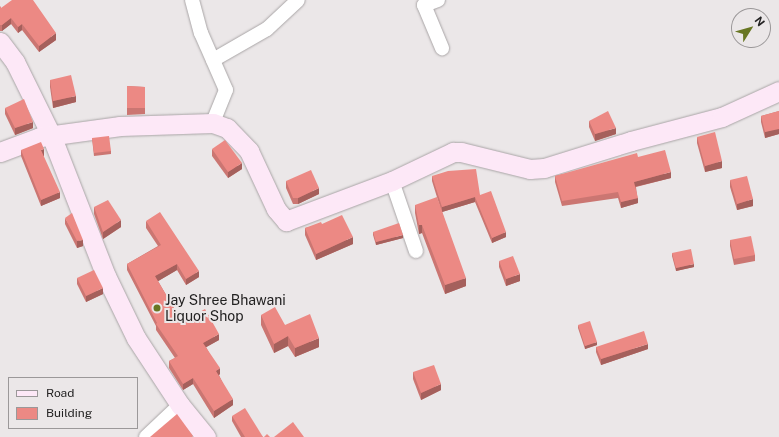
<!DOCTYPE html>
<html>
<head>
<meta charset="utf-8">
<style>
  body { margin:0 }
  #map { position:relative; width:779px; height:437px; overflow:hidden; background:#ebe7e8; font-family:"Public Sans",sans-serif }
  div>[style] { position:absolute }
  .roads { filter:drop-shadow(0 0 1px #a9a5a6) drop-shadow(0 0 1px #a9a5a6) }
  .street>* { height:14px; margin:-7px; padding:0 7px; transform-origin:7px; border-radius:7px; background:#fff }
  .secondary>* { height:19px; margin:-9.5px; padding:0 9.5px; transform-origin:9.5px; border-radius:9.5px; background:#fde8f7 }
  .wall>* { inset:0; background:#cb7672 }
  .shaded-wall>* { inset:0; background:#a5605c }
  .building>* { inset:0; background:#ec8984 }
  .dots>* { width:11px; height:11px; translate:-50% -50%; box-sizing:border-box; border:2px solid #ebe7e8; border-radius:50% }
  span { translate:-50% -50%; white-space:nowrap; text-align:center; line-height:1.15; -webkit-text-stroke:4px #ebe7e8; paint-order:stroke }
  .poi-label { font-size:14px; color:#232222 }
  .left { translate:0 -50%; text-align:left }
  .legend { position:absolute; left:8px; top:377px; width:130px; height:52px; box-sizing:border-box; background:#ebe7e8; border:1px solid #9b9899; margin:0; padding:5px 7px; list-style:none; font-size:12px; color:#232222 }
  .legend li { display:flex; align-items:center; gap:8px; height:20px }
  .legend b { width:20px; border:1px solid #9b9899 }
  .north { position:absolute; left:731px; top:8px; width:40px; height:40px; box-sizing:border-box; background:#ebe7e8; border:1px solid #9b9899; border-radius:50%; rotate:53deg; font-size:11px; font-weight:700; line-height:16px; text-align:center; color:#232222 }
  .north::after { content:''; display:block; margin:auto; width:14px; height:18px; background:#687622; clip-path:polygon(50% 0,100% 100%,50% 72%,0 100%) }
</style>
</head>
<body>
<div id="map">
  <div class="roads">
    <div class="street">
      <div style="left:192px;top:0;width:34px;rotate:75deg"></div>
      <div style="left:201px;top:33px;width:62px;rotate:66.3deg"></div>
      <div style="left:226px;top:90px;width:35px;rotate:112deg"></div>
      <div style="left:438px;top:0;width:15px;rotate:160deg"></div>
      <div style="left:424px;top:5px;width:47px;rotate:67.3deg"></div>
      <div style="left:213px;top:60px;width:62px;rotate:-29.9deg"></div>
      <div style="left:267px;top:29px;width:42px;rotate:-43.1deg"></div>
      <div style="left:392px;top:181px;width:74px;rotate:71.1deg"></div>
      <div style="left:146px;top:437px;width:47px;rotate:-43.3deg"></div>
    </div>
    <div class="secondary">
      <div style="left:0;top:42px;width:25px;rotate:53deg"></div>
      <div style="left:15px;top:62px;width:81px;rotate:63.7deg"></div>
      <div style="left:51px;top:135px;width:151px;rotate:68.7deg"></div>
      <div style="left:106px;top:276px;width:69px;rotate:64.2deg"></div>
      <div style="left:136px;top:338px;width:80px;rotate:56.7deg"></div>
      <div style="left:180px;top:405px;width:41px;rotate:50.9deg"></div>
      <div style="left:0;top:152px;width:43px;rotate:-20.6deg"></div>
      <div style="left:40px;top:137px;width:81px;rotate:-7.8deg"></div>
      <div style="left:120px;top:126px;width:93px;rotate:-1.8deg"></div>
      <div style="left:213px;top:123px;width:15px;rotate:20deg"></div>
      <div style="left:227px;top:128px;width:32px;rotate:46deg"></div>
      <div style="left:249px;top:151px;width:64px;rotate:65deg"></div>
      <div style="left:276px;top:209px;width:16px;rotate:50deg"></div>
      <div style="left:286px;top:221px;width:113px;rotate:-20.7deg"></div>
      <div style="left:392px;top:181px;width:68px;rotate:-25.4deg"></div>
      <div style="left:453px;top:152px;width:8px"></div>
      <div style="left:461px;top:152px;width:71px;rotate:13.8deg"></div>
      <div style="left:530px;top:169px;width:14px;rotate:-4deg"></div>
      <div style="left:544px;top:168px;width:91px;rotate:-17.2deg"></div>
      <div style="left:631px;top:141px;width:94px;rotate:-14.8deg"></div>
      <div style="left:722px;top:117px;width:63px;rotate:-24.5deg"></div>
    </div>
  </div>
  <div class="wall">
    <div style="clip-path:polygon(0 6px,1px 8px,56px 40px,39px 52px,22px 30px,18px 33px,11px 24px,2px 31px,0 31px)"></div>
    <div style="clip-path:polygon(50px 80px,76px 102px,53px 108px,50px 87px)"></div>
    <div style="clip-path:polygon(127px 86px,145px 87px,145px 114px,127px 115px)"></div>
    <div style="clip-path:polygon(5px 108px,33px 128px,15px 135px,5px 114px)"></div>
    <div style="clip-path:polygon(779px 111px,779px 134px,765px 138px,761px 122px,761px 116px)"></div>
    <div style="clip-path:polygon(589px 121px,616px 134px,595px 141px,589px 127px)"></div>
    <div style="clip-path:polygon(697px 137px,722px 168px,705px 172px,697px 143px)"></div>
    <div style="clip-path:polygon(92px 138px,111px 151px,111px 154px,94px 156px)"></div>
    <div style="clip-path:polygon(212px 149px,242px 169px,228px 178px,212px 156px)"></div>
    <div style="clip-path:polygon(21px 150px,44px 156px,43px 156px,60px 198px,41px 206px,21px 156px)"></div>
    <div style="clip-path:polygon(638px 157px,671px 178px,636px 187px,638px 203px,621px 208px,618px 198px,562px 206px,555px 182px,555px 176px)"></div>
    <div style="clip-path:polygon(432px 176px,480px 195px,506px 237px,492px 243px,475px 202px,442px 212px,466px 286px,445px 294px,422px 233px,419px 234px,415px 213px,415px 205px,440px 207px,432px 181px)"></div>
    <div style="clip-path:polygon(730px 180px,753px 206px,737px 210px,730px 187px)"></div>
    <div style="clip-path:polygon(286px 181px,319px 194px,298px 204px,293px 204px,286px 188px)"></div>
    <div style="clip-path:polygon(94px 207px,121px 227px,103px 239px,94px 214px)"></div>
    <div style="clip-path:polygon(65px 218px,83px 246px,77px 248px,65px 224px)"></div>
    <div style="clip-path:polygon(146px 221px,199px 277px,186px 285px,177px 270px,158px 281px,182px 322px,219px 340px,206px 347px,220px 374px,219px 375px,233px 405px,214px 418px,193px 384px,183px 390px,169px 368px,169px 361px,175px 358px,156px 330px,156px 326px,127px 270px,127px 264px,158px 246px,146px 228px)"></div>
    <div style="clip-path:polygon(322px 224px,353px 244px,316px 260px,305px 235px,305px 228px)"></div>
    <div style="clip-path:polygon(373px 232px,403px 238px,376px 245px,373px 235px)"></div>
    <div style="clip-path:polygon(730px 240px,755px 255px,755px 261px,734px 265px,730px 246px)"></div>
    <div style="clip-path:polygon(672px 253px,694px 267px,676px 271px,672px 256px)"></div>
    <div style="clip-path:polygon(499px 261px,520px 281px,506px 286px,499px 267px)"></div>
    <div style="clip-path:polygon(77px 278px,103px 294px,86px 302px,77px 284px)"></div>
    <div style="clip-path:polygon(261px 315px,285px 325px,319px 347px,295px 357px,288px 346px,274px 353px,261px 325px)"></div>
    <div style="clip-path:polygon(578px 325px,597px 345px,585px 349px,578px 328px)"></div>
    <div style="clip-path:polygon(596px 347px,648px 349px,601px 365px,596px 352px)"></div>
    <div style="clip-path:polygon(413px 372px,441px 390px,421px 400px,413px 379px)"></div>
    <div style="clip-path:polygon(232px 416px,263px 437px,241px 437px,232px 421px)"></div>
  </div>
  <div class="shaded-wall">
    <div style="clip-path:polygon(11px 18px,11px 24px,2px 31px,2px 25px)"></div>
    <div style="clip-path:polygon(22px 24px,22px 30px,18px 33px,18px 27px)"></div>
    <div style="clip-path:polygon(56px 33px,56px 40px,39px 52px,39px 46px)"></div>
    <div style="clip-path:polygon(76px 96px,76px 102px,53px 108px,53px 101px)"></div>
    <div style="clip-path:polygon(33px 122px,33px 128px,15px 135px,15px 128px)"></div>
    <div style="clip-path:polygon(616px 128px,616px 134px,595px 141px,595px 134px)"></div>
    <div style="clip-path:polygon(779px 128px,779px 134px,765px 138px,765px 132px)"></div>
    <div style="clip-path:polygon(44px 149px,44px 156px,41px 157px,41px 150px)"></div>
    <div style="clip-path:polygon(722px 161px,722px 168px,705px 172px,705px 166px)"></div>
    <div style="clip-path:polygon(242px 163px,242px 169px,228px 178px,228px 172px)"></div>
    <div style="clip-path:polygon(671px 172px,671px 178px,634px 187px,634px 182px)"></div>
    <div style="clip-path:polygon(319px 188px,319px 194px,298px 204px,298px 198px)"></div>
    <div style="clip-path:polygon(60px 192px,60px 198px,41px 206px,41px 200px)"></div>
    <div style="clip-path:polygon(475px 197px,475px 202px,442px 212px,442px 207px)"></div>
    <div style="clip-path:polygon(638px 198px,638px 203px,621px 208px,621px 202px)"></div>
    <div style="clip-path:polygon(753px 199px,753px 206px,737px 210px,737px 204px)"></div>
    <div style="clip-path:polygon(121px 220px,121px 227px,103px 239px,103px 232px)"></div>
    <div style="clip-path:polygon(419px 225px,422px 225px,422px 233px,419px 234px)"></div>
    <div style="clip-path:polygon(506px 232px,506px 237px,492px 243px,492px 238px)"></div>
    <div style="clip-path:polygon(403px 235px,403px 238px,376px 245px,376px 242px)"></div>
    <div style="clip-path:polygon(353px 237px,353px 244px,316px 260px,316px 254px)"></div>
    <div style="clip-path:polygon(83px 240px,83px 246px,77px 248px,77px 241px)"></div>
    <div style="clip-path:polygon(177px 264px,177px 270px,155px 283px,155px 276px)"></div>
    <div style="clip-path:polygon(694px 264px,694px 267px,676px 271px,676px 268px)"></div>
    <div style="clip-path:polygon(199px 271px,199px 277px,186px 285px,186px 279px)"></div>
    <div style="clip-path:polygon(520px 274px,520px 281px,506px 286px,506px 279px)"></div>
    <div style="clip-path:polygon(466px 278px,466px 286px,445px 294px,445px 285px)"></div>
    <div style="clip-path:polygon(103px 288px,103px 294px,86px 302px,86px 296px)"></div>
    <div style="clip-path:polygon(219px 334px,219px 340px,203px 349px,203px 343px)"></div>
    <div style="clip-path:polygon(288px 336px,288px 346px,274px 353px,274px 344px)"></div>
    <div style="clip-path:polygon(319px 338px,319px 347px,295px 357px,295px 348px)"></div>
    <div style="clip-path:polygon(597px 342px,597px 345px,585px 349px,585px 346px)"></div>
    <div style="clip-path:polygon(648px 344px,648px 349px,601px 365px,601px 359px)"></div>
    <div style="clip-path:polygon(220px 368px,220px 374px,216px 377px,216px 371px)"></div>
    <div style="clip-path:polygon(193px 378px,193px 384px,183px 390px,183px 384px)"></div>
    <div style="clip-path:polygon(441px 384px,441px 390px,421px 400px,421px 393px)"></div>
    <div style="clip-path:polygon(233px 399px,233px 405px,214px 418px,214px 411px)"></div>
  </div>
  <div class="building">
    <div style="clip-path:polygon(12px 0,33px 0,56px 33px,39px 46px,22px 24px,18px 27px,11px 18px,2px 25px,0 25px,0 6px,1px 8px)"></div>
    <div style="clip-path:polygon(71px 75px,76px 96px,53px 101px,50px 80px)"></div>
    <div style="clip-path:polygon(127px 86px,145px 87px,145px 108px,127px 108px)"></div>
    <div style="clip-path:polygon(24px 99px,33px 122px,15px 128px,5px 108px)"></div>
    <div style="clip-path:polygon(608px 111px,616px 128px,595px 134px,589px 121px)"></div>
    <div style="clip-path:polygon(779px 111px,779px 129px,765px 132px,761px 116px)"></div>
    <div style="clip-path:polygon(715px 132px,722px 161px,705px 166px,697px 137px)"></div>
    <div style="clip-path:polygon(109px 136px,111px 151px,94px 153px,92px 138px)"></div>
    <div style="clip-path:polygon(225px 140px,242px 163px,228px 172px,212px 149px)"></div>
    <div style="clip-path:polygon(41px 142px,44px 149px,41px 150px,60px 192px,41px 200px,21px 150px)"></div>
    <div style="clip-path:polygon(665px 150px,671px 172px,634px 182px,638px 198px,621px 202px,618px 192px,562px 201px,555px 176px,637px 153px,638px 157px)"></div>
    <div style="clip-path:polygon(476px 169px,480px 195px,491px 191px,506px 232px,492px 238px,475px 197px,442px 207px,432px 176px,448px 171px)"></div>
    <div style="clip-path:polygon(311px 170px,319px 188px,298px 198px,293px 198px,286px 181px)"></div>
    <div style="clip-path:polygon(747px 176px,753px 199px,737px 204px,730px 180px)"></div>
    <div style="clip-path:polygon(437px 197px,466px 278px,445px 285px,422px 225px,419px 225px,415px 205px)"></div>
    <div style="clip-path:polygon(108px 200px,121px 220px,103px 232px,94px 207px)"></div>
    <div style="clip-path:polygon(160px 212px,199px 271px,186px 279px,177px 264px,155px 276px,182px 322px,205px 309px,219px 334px,203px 343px,220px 368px,216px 371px,233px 399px,214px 411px,193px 378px,183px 384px,169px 361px,178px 356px,156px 324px,157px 323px,127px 264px,161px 245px,146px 221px)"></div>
    <div style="clip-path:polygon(72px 213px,83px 240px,77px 241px,65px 218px)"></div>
    <div style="clip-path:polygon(342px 215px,353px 237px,316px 254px,305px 228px,321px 222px,322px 224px)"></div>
    <div style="clip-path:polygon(399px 223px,403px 235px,376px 242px,373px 232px)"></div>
    <div style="clip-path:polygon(751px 236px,755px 255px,734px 259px,730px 240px)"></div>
    <div style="clip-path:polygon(691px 249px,694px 264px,676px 268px,672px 253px)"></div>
    <div style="clip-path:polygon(513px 256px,520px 274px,506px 279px,499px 261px)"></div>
    <div style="clip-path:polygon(94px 270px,103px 288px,86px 296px,77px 278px)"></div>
    <div style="clip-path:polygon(275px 307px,285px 325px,310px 314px,319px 338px,295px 348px,288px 336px,274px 344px,261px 315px)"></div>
    <div style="clip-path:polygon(590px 321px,597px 342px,585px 346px,578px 325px)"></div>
    <div style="clip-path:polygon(644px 331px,648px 344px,601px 359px,596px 347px)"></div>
    <div style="clip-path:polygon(434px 365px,441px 384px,421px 393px,413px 372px)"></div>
    <div style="clip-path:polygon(245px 408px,263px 437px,245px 437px,232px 416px)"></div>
    <div style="clip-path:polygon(177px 414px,193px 436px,192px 437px,150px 437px)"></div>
    <div style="clip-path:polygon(293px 422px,304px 437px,274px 437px)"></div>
    <div style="clip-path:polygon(267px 434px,270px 437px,264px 437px)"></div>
  </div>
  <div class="dots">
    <div style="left:157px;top:308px;background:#687622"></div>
  </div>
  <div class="poi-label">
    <span class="left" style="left:165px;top:308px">Jay Shree Bhawani<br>Liquor Shop</span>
  </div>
  <ul class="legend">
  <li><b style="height:5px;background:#fde8f7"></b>Road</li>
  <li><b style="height:11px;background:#ec8984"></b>Building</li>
  </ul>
  <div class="north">N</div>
</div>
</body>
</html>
